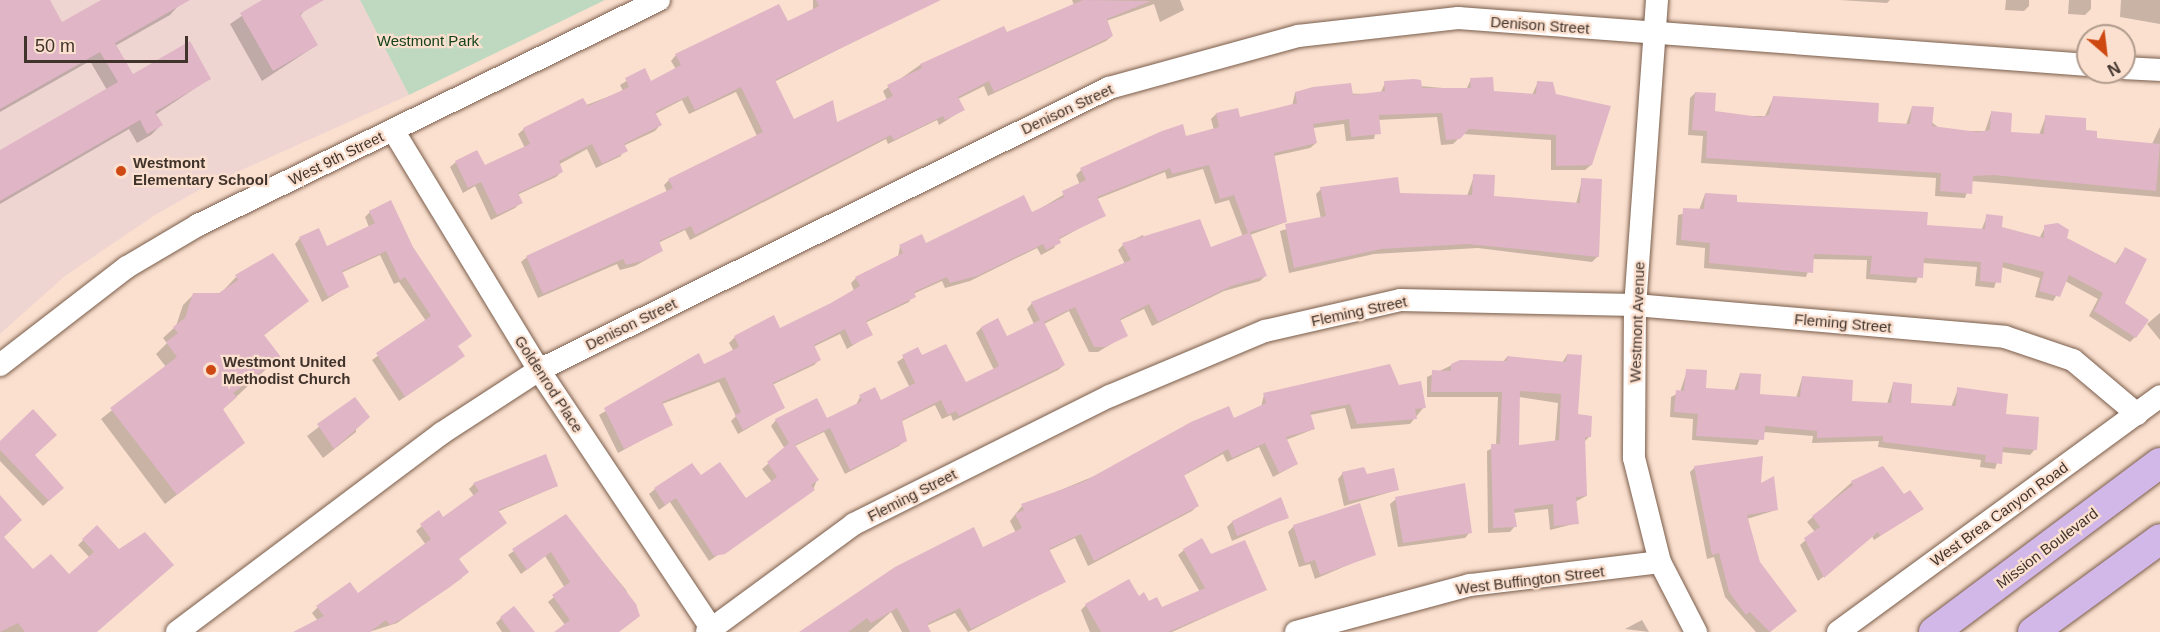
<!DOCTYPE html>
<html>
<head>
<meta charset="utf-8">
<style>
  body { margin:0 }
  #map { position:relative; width:2160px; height:632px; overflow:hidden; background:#fbe0cf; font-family:Helvetica,sans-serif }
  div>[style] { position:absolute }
  .education>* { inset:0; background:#efd5d1 }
  .green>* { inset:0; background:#bfd9c0 }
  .shadow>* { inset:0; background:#0003 }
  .building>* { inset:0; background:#e0b5c6 }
  .roads { filter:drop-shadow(0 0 2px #7a5d4b) drop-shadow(0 0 2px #7a5d4b) }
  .minor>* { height:22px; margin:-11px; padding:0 11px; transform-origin:11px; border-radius:11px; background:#fff }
  .major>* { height:30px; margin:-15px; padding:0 15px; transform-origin:15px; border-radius:15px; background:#d2b8e8 }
  .dots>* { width:16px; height:16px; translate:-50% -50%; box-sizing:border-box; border:3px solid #fbe0cf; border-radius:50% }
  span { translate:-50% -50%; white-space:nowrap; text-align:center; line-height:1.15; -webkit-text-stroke:4.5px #fbe0cf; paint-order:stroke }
  .street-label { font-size:15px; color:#40332b }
  .park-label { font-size:15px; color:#12421a }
  .poi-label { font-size:15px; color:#40332b; font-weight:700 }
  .left { translate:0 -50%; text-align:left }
  .north { position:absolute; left:2076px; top:24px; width:60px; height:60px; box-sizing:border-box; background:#fbe0cf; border:2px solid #b09b8d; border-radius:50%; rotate:152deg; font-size:16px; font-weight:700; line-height:24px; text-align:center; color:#40332b }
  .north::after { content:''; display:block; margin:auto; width:21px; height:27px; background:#ce4811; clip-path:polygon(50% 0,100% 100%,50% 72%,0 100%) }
  .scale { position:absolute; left:24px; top:36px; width:164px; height:27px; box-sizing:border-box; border:3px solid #40332b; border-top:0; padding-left:8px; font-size:18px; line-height:21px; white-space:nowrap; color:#40332b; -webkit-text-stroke:4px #fbe0cf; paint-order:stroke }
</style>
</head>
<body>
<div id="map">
  <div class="education">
    <div style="clip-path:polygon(0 0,360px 0,409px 95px,208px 185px,155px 215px,65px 276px,0 334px)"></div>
  </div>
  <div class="green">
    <div style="clip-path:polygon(360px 0,605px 0,409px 95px)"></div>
  </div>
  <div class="shadow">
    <div style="clip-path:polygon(0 0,48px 0,62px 24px,104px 0,177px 0,180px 4px,170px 15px,115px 46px,133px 76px,209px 79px,155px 115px,161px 125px,151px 135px,137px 143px,129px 129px,0 204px,0 151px,107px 90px,90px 61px,0 112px)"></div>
    <div style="clip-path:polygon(265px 0,301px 0,306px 9px,300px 16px,317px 45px,262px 81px,230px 24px)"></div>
    <div style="clip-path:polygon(813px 0,936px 0,774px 82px,793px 121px,836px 125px,887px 100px,883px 91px,920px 65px,1004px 28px,1006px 33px,1074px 5px,1072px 0,1180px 0,1184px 10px,1160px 22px,1154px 4px,1106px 21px,1112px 36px,1106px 41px,988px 96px,984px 86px,958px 99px,963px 110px,939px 125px,937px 120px,888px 144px,886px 139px,690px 240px,685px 230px,658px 243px,662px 251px,635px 266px,620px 270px,617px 264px,538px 298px,521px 262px,527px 257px,667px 192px,664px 185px,669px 180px,757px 136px,736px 92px,689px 114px,682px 100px,655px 114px,660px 125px,655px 131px,623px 146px,621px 156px,596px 168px,587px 149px,558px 165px,561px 172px,556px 177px,517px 195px,521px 202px,515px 208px,491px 220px,475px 186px,463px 193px,450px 167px,456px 162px,484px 167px,525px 148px,518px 134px,524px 129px,623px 91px,620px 85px,644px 70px,650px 83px,676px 69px,671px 61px,676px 55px,787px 23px,813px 11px)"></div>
    <div style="clip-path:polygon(1840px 0,1890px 0,1887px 3px)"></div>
    <div style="clip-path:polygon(2006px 0,2029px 0,2029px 6px,2024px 11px,2005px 10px)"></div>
    <div style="clip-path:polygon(2069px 0,2091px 0,2091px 9px,2085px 15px,2068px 14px)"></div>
    <div style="clip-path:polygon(2121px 0,2160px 0,2160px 24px,2120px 17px)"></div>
    <div style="clip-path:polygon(1471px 79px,1492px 93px,1532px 95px,1538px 82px,1554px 96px,1591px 165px,1585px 170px,1551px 170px,1551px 140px,1463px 134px,1453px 144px,1441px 145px,1437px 117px,1378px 120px,1374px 139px,1346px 141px,1344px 124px,1313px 128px,1316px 143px,1310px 148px,1274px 156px,1286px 222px,1250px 235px,1265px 276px,1260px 281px,1224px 291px,1152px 326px,1144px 309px,1119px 321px,1126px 335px,1098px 352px,1089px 352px,1069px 311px,1044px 324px,1064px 365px,1058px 370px,953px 421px,951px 415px,942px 419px,935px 405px,900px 422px,905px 440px,899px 446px,845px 474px,824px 432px,795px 446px,817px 480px,813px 490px,709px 561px,670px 502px,659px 510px,649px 494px,655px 489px,700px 477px,746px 500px,772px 482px,762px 469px,785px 449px,771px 426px,776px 420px,827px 420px,856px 405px,860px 397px,880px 402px,910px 388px,897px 362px,917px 349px,921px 357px,966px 384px,994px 370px,976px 333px,981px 328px,997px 320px,1006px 338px,1034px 324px,1027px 309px,1032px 303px,1125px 264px,1118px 250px,1123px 245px,1143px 235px,1146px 242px,1210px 249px,1243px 237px,1229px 200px,1215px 204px,1203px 169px,1167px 179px,1165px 172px,1097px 199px,1104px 215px,1058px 240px,1054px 248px,1041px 255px,1037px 248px,970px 281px,945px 288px,942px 281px,913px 294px,909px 302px,865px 323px,871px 334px,847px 349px,840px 334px,813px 347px,819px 360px,814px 365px,772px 385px,783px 408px,738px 434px,731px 421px,736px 416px,719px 382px,662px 404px,671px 424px,618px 453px,599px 415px,698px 355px,703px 366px,733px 350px,729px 343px,735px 337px,780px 330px,831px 304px,854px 291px,851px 283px,856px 278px,898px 257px,900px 246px,926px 245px,1031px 214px,1080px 185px,1076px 175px,1081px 170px,1214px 130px,1211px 119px,1216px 114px,1239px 119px,1292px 106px,1295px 93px,1380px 94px,1385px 83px,1466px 90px)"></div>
    <div style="clip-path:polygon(1695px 93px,1714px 112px,1726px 116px,1765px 116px,1773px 98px,1876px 124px,1906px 125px,1912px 107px,1943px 131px,1985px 131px,1991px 113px,2010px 133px,2039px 135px,2046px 116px,2095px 140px,2152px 144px,2160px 127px,2160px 197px,1971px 181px,1965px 198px,1935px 196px,1936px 178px,1701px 163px,1703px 136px,1688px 135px,1690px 98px)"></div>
    <div style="clip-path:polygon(1474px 176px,1492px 198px,1576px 204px,1582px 180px,1598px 256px,1592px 262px,1478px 248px,1374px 254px,1289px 273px,1280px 231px,1321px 219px,1316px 194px,1321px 189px,1397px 178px,1399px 195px,1467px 196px)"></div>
    <div style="clip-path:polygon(1705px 194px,1735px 204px,1926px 227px,1981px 231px,1987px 216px,2000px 229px,2039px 239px,2045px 227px,2115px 264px,2125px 249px,2123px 304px,2135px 337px,2130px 342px,2089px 316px,2098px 299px,2065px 281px,2053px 301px,2035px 297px,2040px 278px,2001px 267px,1994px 288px,1975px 286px,1977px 267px,1923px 263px,1916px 283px,1866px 279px,1867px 260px,1812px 259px,1806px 277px,1704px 268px,1705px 248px,1676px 245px,1678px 215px,1699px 210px)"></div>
    <div style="clip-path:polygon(370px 212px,457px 347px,458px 361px,399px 401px,372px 360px,426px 321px,399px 282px,394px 284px,380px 255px,341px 273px,347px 287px,322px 302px,295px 244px,300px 238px,327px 248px,369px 227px,365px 217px)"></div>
    <div style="clip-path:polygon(236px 277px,307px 301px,263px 336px,279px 357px,222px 410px,243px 443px,165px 504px,101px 419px,166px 367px,156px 354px,167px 343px,163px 338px,176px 326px,183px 305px,194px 294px,220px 294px)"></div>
    <div style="clip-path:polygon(2160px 313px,2160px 340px,2147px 324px)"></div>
    <div style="clip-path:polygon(evenodd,1567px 355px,1576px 416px,1589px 437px,1584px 442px,1586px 496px,1575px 502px,1577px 523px,1550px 530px,1548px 509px,1513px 513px,1515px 526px,1510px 532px,1488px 533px,1487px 451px,1496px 446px,1498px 397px,1427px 397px,1427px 377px,1452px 365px,1502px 363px,1507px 357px,1562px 363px,1567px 355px,1519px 397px,1558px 403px,1555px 442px,1517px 447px,1519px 397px)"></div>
    <div style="clip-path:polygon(1687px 371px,1704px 389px,1734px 391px,1740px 374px,1758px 395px,1796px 398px,1802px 378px,1850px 402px,1887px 404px,1893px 384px,1910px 404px,1951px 407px,1958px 389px,2005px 415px,2035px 449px,2030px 455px,2001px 452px,1995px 469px,1980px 467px,1981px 460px,1878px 447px,1879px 441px,1812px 443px,1813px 436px,1763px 432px,1757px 445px,1692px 440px,1693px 419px,1670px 417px,1671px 397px,1680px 392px)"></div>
    <div style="clip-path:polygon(1398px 387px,1424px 407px,1410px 424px,1351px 429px,1345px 408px,1310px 415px,1314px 429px,1286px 440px,1297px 464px,1273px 477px,1259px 447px,1227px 462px,1223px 454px,1183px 476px,1197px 506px,1192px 511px,1088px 566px,1075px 538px,1048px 551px,1064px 582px,968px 632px,955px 613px,926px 626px,930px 632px,902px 632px,891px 612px,868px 632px,801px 632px,1016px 533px,1010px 521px,1022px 506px,1261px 407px,1264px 395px)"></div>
    <div style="clip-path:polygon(355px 399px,356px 432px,323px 458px,307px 436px)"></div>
    <div style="clip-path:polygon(0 446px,33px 456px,57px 493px,43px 506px,0 461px)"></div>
    <div style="clip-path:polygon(1695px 467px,1759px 485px,1776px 510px,1747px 519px,1759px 563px,1795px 611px,1770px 632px,1756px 632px,1725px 597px,1714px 557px,1707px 559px,1690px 472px)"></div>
    <div style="clip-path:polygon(1343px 473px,1366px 476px,1397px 490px,1344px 506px,1338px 479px)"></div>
    <div style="clip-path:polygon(1852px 482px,1922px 509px,1874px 540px,1872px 536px,1818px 581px,1800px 545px,1815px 532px,1807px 522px)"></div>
    <div style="clip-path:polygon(474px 484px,557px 486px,497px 512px,458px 560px,462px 578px,397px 623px,369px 632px,304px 632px,318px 621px,312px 613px,317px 608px,357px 595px,426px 545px,416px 531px,438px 512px,443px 519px,474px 496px,469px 489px)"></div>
    <div style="clip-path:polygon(0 497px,2px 537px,33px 571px,69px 576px,90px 558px,78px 545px,97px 527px,119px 551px,82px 632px,0 632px)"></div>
    <div style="clip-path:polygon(1396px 499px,1470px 532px,1465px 538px,1398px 547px,1390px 504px)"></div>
    <div style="clip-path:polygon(565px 516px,626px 590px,638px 616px,618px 632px,556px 632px,565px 625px,548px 602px,565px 588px,545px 556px,521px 574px,508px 555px)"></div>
    <div style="clip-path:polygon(1287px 517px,1232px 541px,1227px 527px,1232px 522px)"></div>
    <div style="clip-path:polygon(1294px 526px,1374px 554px,1315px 579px,1310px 564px,1299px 567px,1288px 532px)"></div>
    <div style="clip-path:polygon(1184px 550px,1211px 556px,1265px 590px,1172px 632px,1090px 632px,1081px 610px,1086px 605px,1138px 598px,1162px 609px,1200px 592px,1178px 555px)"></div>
    <div style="clip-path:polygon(501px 618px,533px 632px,502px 632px,496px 623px)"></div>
    <div style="clip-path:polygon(1642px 620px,1649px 632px,1625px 629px)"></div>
  </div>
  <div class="building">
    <div style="clip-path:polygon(0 0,50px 0,62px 22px,101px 0,190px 0,115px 43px,133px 74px,190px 41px,211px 79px,155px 112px,163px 125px,147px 134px,140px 120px,0 201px,0 150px,118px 82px,100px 52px,0 109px)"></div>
    <div style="clip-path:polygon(262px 0,324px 0,300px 14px,318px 45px,273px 71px,240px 13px)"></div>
    <div style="clip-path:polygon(816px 0,941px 0,775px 80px,794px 119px,833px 100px,837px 122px,893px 96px,887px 85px,922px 68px,920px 64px,1004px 26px,1007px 32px,1083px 0,1151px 1px,1107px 19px,1113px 36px,994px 92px,989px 81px,958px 97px,965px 110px,945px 120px,943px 116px,894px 140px,891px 135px,695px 235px,691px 226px,659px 241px,663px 251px,642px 261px,626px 265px,623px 259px,543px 294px,526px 256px,673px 188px,668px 179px,763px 132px,741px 87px,695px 110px,688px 96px,655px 112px,662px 125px,624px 144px,628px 151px,602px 164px,592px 144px,559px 161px,563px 172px,518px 193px,523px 203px,497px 215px,481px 182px,468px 188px,455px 161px,477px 150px,485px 165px,530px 144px,523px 128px,583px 98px,588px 106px,629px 87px,625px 78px,645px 68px,651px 81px,681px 65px,675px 54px,779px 4px,788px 21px,819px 6px)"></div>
    <div style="clip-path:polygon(1493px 77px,1494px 91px,1536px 94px,1537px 81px,1553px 82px,1556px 94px,1611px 106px,1592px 165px,1556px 166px,1556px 135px,1469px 129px,1460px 139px,1446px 140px,1442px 113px,1379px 115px,1381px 134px,1351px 137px,1349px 119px,1313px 124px,1317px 143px,1274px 153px,1287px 222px,1250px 232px,1267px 276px,1231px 286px,1158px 322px,1149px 304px,1120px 319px,1128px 336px,1105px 347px,1094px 347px,1075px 307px,1044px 322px,1065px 365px,959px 416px,956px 411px,948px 415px,941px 400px,902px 420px,907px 441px,850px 470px,830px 428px,795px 445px,819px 480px,811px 485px,815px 490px,725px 554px,714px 556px,676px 498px,665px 505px,654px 488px,692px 463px,701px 475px,720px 462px,746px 498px,777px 477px,767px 462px,789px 443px,775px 419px,817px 398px,827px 418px,862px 401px,859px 395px,875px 387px,881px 400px,915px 383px,902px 355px,918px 347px,922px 355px,946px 344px,966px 382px,999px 366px,981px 327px,998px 318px,1007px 336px,1040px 320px,1031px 302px,1131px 260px,1122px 243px,1200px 219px,1211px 247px,1248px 233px,1234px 195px,1220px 199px,1209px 165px,1172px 174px,1170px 168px,1097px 197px,1106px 216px,1059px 238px,1061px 243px,1046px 250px,1043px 244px,977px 276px,950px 283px,947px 277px,914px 292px,916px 297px,866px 321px,873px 335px,852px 345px,845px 329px,814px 345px,821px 360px,773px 383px,785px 408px,743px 430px,735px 415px,741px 412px,725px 377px,662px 402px,673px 425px,624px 449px,604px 408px,699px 353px,704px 364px,739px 347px,734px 336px,774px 315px,780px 328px,831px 303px,860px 286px,855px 277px,903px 253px,899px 245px,922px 234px,926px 243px,1024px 195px,1032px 212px,1064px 197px,1062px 191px,1086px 180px,1080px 168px,1162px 131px,1183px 124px,1186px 136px,1219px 127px,1216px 113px,1238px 108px,1240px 117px,1297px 103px,1295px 92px,1313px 87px,1351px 83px,1353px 95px,1385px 91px,1384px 81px,1414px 79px,1421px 80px,1422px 88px,1471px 88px,1470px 78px)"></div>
    <div style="clip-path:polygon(1695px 92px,1716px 93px,1715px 111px,1760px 117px,1769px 115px,1773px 96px,1879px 103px,1878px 122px,1910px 124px,1912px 106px,1934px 107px,1932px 126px,1978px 132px,1990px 130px,1991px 111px,2012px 113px,2011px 132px,2044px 134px,2045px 115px,2086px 118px,2086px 130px,2097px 131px,2097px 138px,2160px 144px,2156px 191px,1994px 175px,1973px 176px,1972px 194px,1940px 191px,1941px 173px,1706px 158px,1707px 131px,1692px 130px)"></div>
    <div style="clip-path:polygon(1473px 174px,1495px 175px,1494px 196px,1580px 203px,1581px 178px,1602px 179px,1599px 257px,1467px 244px,1381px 249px,1294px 268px,1285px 224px,1326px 216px,1320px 187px,1398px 177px,1400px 193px,1472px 195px)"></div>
    <div style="clip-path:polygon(1705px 193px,1737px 195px,1737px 202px,1928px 212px,1927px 225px,1985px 229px,1986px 214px,2003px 216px,2002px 227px,2044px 238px,2044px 225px,2058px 223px,2069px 230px,2067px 238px,2117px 264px,2125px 247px,2147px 259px,2125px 303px,2149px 320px,2136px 338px,2094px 311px,2103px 293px,2069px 275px,2060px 297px,2039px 291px,2044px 272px,2003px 262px,2001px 283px,1980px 281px,1981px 262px,1924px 258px,1923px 278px,1870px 274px,1872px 256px,1814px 254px,1813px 273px,1709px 263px,1710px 243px,1681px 240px,1683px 208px,1704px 209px)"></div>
    <div style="clip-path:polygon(391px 200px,413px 247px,472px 336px,458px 346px,465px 356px,405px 397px,376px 353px,431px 316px,405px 277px,400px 280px,386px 251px,342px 271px,349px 287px,328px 297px,299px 237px,319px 228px,327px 246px,375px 223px,369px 211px)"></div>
    <div style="clip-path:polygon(273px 253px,309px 301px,264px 335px,281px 357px,233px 393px,237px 397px,223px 409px,245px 443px,177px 495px,110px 408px,177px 357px,166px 342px,178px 333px,173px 327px,185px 318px,193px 293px,219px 293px,238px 280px,235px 275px)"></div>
    <div style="clip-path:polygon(evenodd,1567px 354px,1582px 355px,1578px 414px,1592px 416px,1591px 437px,1585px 437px,1587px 496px,1576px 497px,1579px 524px,1554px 526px,1553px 504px,1514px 509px,1517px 527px,1493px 528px,1491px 444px,1500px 444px,1502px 392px,1431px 392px,1432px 370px,1451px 371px,1451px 364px,1460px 360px,1507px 361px,1507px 356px,1566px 362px,1567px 354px,1520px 391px,1561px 394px,1559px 440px,1519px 445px,1520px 391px)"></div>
    <div style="clip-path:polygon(1390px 364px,1399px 385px,1421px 381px,1426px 408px,1415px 409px,1417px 419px,1357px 424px,1350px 404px,1310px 412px,1315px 429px,1286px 437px,1298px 464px,1279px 473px,1265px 443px,1232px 458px,1228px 449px,1184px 475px,1199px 506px,1094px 561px,1081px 534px,1049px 549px,1066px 582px,971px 629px,960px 608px,927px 624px,931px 632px,910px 632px,897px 608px,871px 623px,867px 618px,848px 632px,799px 632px,895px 567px,974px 527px,983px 547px,1022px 528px,1015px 514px,1024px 510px,1021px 504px,1083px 482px,1191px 422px,1229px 406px,1234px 418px,1266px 403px,1263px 393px)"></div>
    <div style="clip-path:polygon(1686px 369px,1707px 370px,1706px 388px,1738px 390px,1740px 373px,1761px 374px,1760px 394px,1800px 397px,1802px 376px,1853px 380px,1852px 401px,1891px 403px,1893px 382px,1912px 384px,1911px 403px,1956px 406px,1957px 387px,2008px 394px,2006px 414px,2039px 417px,2037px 450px,2003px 447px,2002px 464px,1985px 462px,1986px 455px,1883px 442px,1883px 436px,1817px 438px,1817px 431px,1765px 426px,1764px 440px,1696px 436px,1698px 414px,1674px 412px,1676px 390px,1684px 391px)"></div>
    <div style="clip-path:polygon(355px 397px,370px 417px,334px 449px,317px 424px)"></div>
    <div style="clip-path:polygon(33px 409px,57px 435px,35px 455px,64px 488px,49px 501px,0 450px,0 441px)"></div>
    <div style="clip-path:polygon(546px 454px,558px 486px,498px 510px,507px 523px,459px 559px,469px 572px,450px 587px,404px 618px,390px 625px,386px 620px,370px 632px,293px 632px,324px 616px,316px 606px,350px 582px,358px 593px,431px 539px,420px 524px,439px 510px,443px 517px,479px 491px,473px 483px)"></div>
    <div style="clip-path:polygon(1763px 456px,1761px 483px,1774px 476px,1778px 510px,1747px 515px,1760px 562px,1797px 611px,1770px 632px,1750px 612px,1746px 615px,1729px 592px,1719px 553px,1712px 555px,1694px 466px)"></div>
    <div style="clip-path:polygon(1883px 466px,1904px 494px,1910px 490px,1924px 509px,1880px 536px,1878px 532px,1824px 578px,1804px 538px,1820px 527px,1812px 516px,1853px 485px,1851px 481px)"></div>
    <div style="clip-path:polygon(1364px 467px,1367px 474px,1394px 468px,1399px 490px,1349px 501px,1342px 472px)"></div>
    <div style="clip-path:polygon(1465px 483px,1472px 533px,1403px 543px,1395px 497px)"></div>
    <div style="clip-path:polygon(0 495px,22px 520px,4px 537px,33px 569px,51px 554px,69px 574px,94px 552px,82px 539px,97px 525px,119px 549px,145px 532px,174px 565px,97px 632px,25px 632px,18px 623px,0 632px)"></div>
    <div style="clip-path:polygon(1281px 497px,1289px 518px,1237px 536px,1232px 521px)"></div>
    <div style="clip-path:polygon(1360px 503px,1376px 555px,1320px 575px,1315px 560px,1305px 563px,1293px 525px)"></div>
    <div style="clip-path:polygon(566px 514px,636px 604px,640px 616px,619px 632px,554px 632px,570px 620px,552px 595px,570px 582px,551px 552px,527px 570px,512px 549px)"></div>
    <div style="clip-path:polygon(1202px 538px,1211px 554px,1245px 540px,1267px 590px,1168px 632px,1101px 632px,1085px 604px,1129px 579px,1139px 596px,1144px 592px,1149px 601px,1157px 597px,1162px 607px,1205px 588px,1183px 549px)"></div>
    <div style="clip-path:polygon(514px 606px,535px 632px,511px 632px,500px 617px)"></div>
  </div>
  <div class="roads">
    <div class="minor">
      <div style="left:1657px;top:0;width:306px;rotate:94.1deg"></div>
      <div style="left:1635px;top:305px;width:153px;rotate:90.4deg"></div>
      <div style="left:1634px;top:458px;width:107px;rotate:76deg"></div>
      <div style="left:1660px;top:562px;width:79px;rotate:62.8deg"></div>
      <div style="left:2124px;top:68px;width:36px;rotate:3deg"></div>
      <div style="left:393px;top:130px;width:281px;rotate:58.7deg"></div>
      <div style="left:539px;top:370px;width:315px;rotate:56.3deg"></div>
      <div style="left:0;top:365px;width:160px;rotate:-37.7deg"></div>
      <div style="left:127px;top:267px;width:82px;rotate:-30.6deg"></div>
      <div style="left:198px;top:225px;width:513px;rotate:-26.02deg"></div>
      <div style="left:177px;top:632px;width:331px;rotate:-36.9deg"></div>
      <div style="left:442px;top:433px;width:116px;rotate:-33deg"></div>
      <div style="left:539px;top:370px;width:636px;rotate:-26.32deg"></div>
      <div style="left:1109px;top:88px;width:196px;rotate:-15.4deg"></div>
      <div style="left:1298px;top:36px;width:161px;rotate:-6.4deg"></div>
      <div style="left:1458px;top:18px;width:632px;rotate:4.27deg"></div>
      <div style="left:707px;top:632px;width:182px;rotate:-36.3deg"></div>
      <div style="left:854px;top:524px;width:286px;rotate:-26.6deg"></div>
      <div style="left:1110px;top:396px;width:168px;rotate:-22.8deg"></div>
      <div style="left:1265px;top:331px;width:139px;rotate:-12.9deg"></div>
      <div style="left:1400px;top:300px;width:235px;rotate:1.2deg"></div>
      <div style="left:1635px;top:305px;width:371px;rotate:4.9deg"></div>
      <div style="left:2005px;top:337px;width:72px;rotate:18.7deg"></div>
      <div style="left:2073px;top:360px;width:84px;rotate:40.2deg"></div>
      <div style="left:1296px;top:632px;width:180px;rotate:-15.1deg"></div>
      <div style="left:1470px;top:585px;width:191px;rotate:-6.9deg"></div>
      <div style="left:1838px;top:632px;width:399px;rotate:-36.2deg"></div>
    </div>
    <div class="major">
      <div style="left:1934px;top:632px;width:282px;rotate:-36.8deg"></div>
      <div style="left:2033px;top:632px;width:157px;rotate:-36.2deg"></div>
    </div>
  </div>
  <div class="dots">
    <div style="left:121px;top:171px;background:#ce4811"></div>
    <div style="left:211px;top:370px;background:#ce4811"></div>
  </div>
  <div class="street-label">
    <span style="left:1540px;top:25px;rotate:4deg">Denison Street</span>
    <span style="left:1067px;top:109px;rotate:-25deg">Denison Street</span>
    <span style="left:336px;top:158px;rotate:-26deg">West 9th Street</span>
    <span style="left:1359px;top:311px;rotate:-12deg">Fleming Street</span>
    <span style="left:1637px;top:322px;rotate:-88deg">Westmont Avenue</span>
    <span style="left:1843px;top:323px;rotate:5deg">Fleming Street</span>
    <span style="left:631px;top:324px;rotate:-26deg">Denison Street</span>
    <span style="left:549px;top:384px;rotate:57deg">Goldenrod Place</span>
    <span style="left:912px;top:495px;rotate:-27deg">Fleming Street</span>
    <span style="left:1999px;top:514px;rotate:-36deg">West Brea Canyon Road</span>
    <span style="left:2047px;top:548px;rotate:-37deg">Mission Boulevard</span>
    <span style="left:1530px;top:580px;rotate:-7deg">West Buffington Street</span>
  </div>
  <div class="park-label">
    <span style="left:428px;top:41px">Westmont Park</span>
  </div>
  <div class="poi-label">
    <span class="left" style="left:133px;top:171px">Westmont<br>Elementary School</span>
    <span class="left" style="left:223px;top:370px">Westmont United<br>Methodist Church</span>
  </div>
  <div class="north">N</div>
  <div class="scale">50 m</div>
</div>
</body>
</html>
